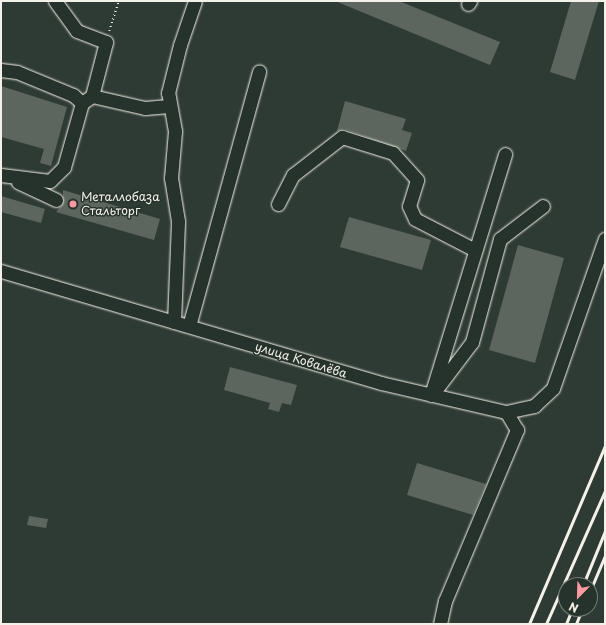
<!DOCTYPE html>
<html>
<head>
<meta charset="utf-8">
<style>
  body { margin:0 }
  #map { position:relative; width:606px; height:625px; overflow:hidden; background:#2e3b34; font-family:"Playpen Sans",sans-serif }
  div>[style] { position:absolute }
  .building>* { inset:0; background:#5c655e }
  .path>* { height:1.5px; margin-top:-0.75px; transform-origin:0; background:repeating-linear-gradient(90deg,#f4f1e8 0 1px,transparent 0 4px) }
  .roads { filter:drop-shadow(0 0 1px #f4f1e8) drop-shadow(0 0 1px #f4f1e8) }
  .minor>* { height:13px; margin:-6.5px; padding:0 6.5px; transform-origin:6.5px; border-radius:6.5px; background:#26332d }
  .rail>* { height:2.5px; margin:-1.25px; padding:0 1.25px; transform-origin:1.25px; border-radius:1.25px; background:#f4f1e8 }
  .dots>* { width:11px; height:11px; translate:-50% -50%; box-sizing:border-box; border:2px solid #26332d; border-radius:50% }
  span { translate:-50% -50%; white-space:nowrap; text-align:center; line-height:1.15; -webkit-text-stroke:3px #26332d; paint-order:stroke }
  .poi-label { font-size:12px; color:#f4f1e8 }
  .left { translate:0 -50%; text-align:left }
  .street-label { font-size:12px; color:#f4f1e8 }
  .frame { position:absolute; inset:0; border:2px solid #f4f1e8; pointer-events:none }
  .north { position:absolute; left:558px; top:577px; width:40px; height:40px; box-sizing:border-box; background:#26332d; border:1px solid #787f78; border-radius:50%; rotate:203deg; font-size:11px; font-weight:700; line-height:16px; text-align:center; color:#f4f1e8 }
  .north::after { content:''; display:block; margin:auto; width:14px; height:18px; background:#ff9aa2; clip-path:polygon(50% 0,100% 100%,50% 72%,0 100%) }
</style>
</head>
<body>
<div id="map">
  <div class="building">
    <div style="clip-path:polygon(335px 1px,399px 1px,500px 42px,490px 65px)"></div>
    <div style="clip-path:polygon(571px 1px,599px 1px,575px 80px,550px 72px)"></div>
    <div style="clip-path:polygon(1px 86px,67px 107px,51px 166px,40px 163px,44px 149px,1px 137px)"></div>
    <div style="clip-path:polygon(345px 101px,406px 119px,402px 130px,412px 133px,406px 151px,344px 129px,337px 131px)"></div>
    <div style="clip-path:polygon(63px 190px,160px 219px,154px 240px,56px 212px,63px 203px)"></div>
    <div style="clip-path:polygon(1px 196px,45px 209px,41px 223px,1px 212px)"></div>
    <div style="clip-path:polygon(349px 217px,431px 240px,422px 270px,340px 247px)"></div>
    <div style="clip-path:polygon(518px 245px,564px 258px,535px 363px,489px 350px)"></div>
    <div style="clip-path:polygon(230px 367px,297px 385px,291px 405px,282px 403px,279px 412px,268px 409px,270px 403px,224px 390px)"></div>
    <div style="clip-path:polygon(417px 463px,486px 484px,473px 515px,407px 495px)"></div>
    <div style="clip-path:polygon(29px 516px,48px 519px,46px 528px,27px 525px)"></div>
  </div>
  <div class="path">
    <div style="left:109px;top:31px;width:32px;rotate:-72deg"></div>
  </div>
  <div class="roads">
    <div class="minor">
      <div style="left:55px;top:1px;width:37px;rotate:54deg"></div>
      <div style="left:77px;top:31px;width:31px;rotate:21deg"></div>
      <div style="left:106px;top:42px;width:56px;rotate:104.5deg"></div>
      <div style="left:468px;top:4px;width:4px;rotate:-56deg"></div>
      <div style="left:1px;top:70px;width:16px;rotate:7deg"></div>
      <div style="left:17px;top:72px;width:61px;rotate:22.3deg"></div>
      <div style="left:73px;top:95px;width:12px;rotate:42deg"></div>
      <div style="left:1px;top:175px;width:49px;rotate:7deg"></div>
      <div style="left:50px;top:181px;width:20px;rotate:-45deg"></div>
      <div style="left:64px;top:167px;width:66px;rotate:-74.3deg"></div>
      <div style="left:82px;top:103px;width:12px;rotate:-35deg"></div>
      <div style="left:92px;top:96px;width:54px;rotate:12.8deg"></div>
      <div style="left:145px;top:108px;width:24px;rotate:-5deg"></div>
      <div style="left:18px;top:182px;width:42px;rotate:25.3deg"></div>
      <div style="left:278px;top:204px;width:33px;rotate:-63deg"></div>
      <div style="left:293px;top:175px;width:62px;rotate:-37.8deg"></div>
      <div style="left:342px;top:137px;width:53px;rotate:17.4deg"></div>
      <div style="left:393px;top:153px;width:36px;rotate:48deg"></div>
      <div style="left:417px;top:180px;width:27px;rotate:107deg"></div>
      <div style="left:409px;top:206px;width:14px;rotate:65deg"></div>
      <div style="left:415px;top:219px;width:68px;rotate:27.3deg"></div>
      <div style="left:1px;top:271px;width:396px;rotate:16.4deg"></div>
      <div style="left:381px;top:383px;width:128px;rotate:13.1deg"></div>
      <div style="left:506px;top:412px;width:29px;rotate:-12deg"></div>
      <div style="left:534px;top:406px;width:26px;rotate:-43deg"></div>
      <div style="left:553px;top:388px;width:158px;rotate:-70.8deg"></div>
      <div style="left:174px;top:322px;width:101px;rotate:-87.7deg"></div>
      <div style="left:178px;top:221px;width:44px;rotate:-99.2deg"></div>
      <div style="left:171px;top:178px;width:47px;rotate:-85.1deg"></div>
      <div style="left:175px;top:131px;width:39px;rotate:-100deg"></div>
      <div style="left:168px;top:93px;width:49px;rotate:-76deg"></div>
      <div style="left:180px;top:45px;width:46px;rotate:-71.2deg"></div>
      <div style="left:189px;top:326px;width:264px;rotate:-74.6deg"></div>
      <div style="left:434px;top:392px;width:63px;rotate:-52.8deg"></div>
      <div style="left:472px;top:342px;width:107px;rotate:-74.8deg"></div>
      <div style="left:500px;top:239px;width:54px;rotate:-37.5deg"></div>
      <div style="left:431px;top:395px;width:252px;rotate:-72.9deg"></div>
      <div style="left:440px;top:624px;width:24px;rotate:-78deg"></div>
      <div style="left:445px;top:601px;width:186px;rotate:-67.2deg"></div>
      <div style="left:517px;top:430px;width:21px;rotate:-121deg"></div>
    </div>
  </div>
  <div class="rail">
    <div style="left:583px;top:585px;width:58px;rotate:-67.8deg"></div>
    <div style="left:590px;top:591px;width:39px;rotate:-67deg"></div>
    <div style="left:529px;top:624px;width:194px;rotate:-66.9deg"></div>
    <div style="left:546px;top:624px;width:145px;rotate:-66.1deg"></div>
    <div style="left:566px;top:624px;width:16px;rotate:-68deg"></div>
    <div style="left:576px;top:624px;width:16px;rotate:-68deg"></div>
  </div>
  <div class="dots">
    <div style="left:73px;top:204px;background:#ff9aa2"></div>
  </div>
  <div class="poi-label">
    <span class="left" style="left:81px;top:204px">Металлобаза<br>Стальторг</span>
  </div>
  <div class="street-label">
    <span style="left:301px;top:360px;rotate:17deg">улица Ковалёва</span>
  </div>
  <div class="frame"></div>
  <div class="north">N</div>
</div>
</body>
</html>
